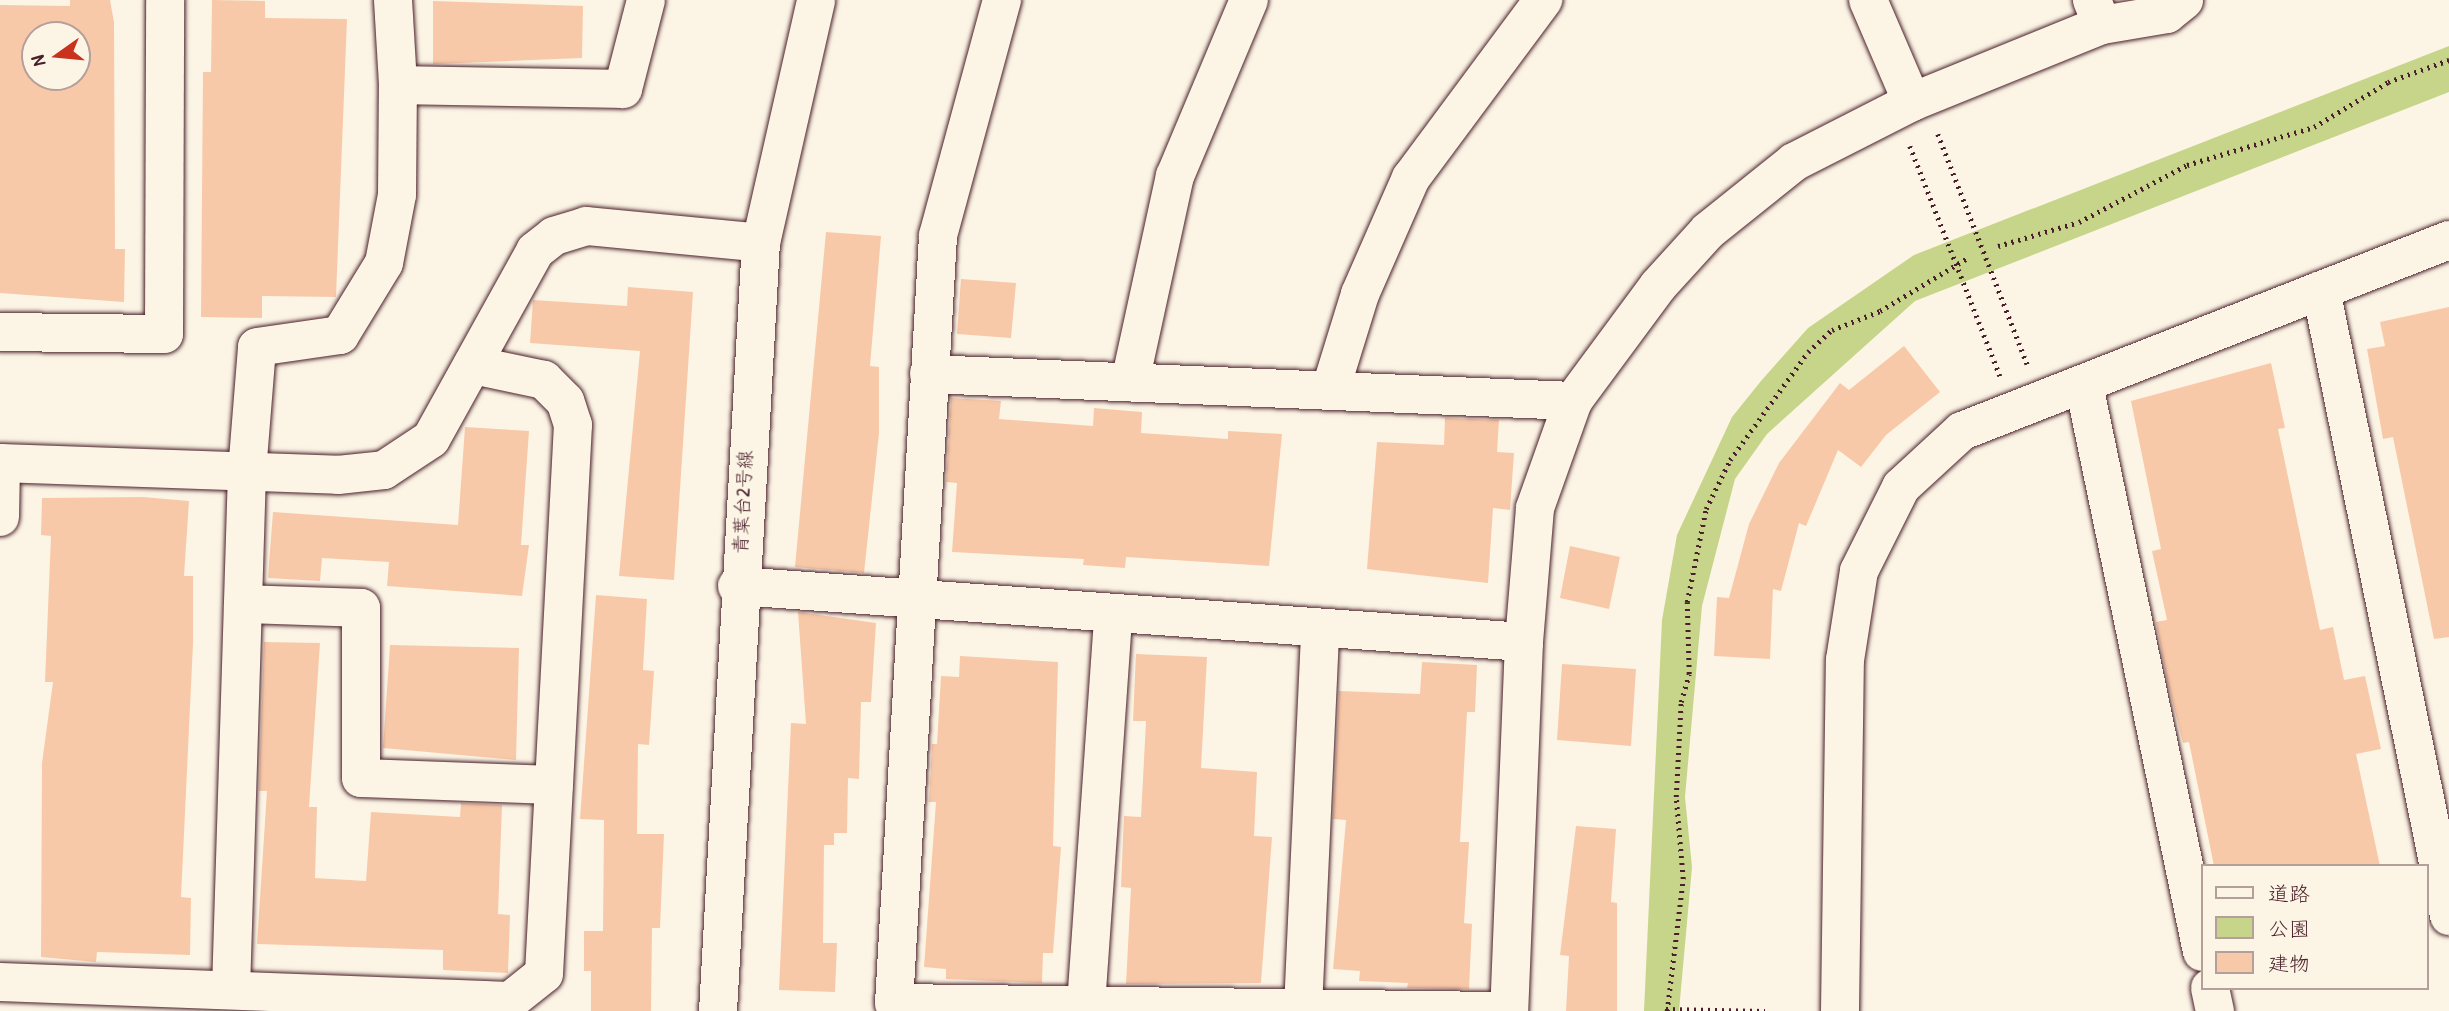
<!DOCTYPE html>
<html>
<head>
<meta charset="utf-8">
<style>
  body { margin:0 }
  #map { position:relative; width:2449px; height:1011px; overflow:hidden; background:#fcf5e5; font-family:"Patrick Hand","Klee One",sans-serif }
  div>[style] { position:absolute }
  .green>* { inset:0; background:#c6d58a }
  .building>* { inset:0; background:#f8c9a8 }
  .path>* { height:4.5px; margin-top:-2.25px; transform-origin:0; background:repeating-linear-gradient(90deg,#4a1f2b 0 2px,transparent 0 7px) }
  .roads { filter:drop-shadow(0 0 2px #4a1f2b) drop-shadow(0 0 2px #4a1f2b) }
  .minor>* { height:38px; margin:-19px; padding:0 19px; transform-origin:19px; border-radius:19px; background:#fcf5e5 }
  .tertiary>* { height:38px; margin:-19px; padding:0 19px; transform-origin:19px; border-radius:19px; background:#fcf5e5 }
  span { translate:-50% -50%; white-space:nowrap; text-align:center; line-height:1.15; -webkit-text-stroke:5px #fcf5e5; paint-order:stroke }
  .street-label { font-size:19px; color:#4a1f2b }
  .legend { position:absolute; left:2201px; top:864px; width:228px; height:126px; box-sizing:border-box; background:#fcf5e5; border:2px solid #b59f9b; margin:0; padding:9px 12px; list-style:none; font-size:21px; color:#4a1f2b }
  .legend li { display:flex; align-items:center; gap:14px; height:35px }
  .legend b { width:35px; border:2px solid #b59f9b }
  .north { position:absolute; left:21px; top:21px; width:70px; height:70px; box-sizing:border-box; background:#fcf5e5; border:2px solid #b59f9b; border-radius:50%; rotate:255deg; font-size:19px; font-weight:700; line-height:28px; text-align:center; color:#4a1f2b }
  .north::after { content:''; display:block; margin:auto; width:24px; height:32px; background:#c8321e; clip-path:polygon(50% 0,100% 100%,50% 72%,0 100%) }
</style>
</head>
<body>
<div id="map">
  <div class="green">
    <div style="clip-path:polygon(2449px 46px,2449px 92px,1915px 301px,1767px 434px,1735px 479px,1702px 606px,1685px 797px,1692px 867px,1679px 1011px,1644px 1011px,1662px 620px,1677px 535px,1732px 417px,1761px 381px,1808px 328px,1914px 255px)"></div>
  </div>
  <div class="building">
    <div style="clip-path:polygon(evenodd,70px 0,110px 0,114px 22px,115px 249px,125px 249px,124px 302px,0 293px,0 5px,70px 6px,70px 0,35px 35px,77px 35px,77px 77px,35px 77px,35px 35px)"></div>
    <div style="clip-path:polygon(212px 0,265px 1px,265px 18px,347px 19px,336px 297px,262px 296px,262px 318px,201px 317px,203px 72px,211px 72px)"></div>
    <div style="clip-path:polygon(433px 1px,583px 6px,582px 58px,433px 64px)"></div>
    <div style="clip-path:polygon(826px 232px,881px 236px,870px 366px,879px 367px,879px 433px,864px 573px,795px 567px)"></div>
    <div style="clip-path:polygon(961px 279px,1016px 283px,1011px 338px,957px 334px)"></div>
    <div style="clip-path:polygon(628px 287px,693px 292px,674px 580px,619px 576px,640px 351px,530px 343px,533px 300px,627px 306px)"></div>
    <div style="clip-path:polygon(2449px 307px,2449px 637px,2434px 639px,2393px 437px,2383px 439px,2367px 349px,2385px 346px,2380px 322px)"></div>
    <div style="clip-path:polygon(1904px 346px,1940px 392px,1886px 435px,1861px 467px,1838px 450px,1806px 526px,1799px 523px,1781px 591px,1773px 589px,1770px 659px,1714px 656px,1717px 597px,1729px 598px,1749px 524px,1779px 463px,1840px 383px,1849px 390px)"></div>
    <div style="clip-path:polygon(2271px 363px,2285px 428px,2278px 429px,2320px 630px,2333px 627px,2344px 680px,2365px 676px,2381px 749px,2356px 754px,2380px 866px,2214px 866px,2189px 742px,2183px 743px,2168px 684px,2156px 622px,2167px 620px,2152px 551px,2161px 549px,2131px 401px)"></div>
    <div style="clip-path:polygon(951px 398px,1001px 401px,999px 419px,1093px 426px,1094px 408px,1142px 412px,1141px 433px,1228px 439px,1228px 431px,1282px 434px,1269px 566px,1126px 557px,1125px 568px,1083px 565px,1084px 559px,952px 552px,957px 483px,946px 482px)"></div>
    <div style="clip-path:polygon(1445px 418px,1499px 420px,1497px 452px,1514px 453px,1510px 510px,1493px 508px,1488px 583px,1367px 569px,1377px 442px,1444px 445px)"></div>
    <div style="clip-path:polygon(465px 427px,529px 431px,521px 545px,529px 545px,522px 596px,387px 586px,389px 562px,322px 558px,320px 581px,268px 578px,273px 512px,458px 525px)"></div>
    <div style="clip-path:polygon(143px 497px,189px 501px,184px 576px,193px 576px,193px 644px,181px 897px,191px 898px,190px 955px,97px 952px,96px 962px,41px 957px,42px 763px,53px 682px,45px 682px,51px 536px,41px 535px,42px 498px)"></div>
    <div style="clip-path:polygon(1570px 546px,1620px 557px,1609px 609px,1560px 598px)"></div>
    <div style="clip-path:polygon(596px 595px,647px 599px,643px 670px,654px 671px,649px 745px,638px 744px,637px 834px,664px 834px,660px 928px,652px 928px,651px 1011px,591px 1011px,591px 971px,584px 971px,584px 931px,603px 931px,604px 820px,580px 819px)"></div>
    <div style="clip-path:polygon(798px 612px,876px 623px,871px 702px,861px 702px,859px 779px,848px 778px,847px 833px,834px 833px,834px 845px,824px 845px,823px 943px,837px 943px,835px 992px,779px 990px,791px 723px,806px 724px)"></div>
    <div style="clip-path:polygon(264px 642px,320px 643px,309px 807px,317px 807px,315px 878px,366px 881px,371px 812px,460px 817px,461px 803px,502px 805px,498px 914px,510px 915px,508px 973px,443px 970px,443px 950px,257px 944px,267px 791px,259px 791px)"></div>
    <div style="clip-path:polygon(390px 645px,519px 648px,516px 760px,383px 748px)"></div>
    <div style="clip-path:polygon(1136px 654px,1207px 657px,1201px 768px,1257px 772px,1254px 836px,1272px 837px,1261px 983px,1126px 984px,1131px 888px,1121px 887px,1124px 816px,1141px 817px,1146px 721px,1133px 721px)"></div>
    <div style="clip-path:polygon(960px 656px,1058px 662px,1053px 846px,1061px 847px,1053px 953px,1043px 953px,1042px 983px,946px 979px,946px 969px,924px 967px,936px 802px,929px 802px,932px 744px,937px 744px,941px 676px,959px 677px)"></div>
    <div style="clip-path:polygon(1422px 662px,1477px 665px,1475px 712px,1467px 712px,1460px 842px,1469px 842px,1464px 923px,1472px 924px,1469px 989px,1407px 988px,1408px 983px,1359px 981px,1360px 971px,1333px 969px,1346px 820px,1333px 819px,1339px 691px,1420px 694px)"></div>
    <div style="clip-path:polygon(1562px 664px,1636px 669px,1631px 746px,1557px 740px)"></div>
    <div style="clip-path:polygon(1576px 826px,1616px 829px,1611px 902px,1617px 903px,1617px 1011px,1566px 1011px,1569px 956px,1560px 955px)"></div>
  </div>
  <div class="path">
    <div style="left:1938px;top:134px;width:247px;rotate:68.8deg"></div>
    <div style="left:1910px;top:146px;width:247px;rotate:68.6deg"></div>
    <div style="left:1998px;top:246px;width:84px;rotate:-16.5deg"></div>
    <div style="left:2079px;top:222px;width:122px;rotate:-27.8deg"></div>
    <div style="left:2187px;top:165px;width:133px;rotate:-16.7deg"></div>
    <div style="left:2314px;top:127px;width:87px;rotate:-31.3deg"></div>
    <div style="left:2388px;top:82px;width:65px;rotate:-19.8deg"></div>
    <div style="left:1666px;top:1009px;width:99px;rotate:1.2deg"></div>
    <div style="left:1667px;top:1011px;width:133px;rotate:-83.1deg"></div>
    <div style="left:1683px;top:879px;width:82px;rotate:-94.9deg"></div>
    <div style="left:1676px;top:797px;width:95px;rotate:-87deg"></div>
    <div style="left:1681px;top:702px;width:29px;rotate:-74deg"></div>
    <div style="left:1689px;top:674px;width:72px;rotate:-91.6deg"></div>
    <div style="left:1687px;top:602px;width:95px;rotate:-78.5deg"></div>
    <div style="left:1706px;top:509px;width:55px;rotate:-63.9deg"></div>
    <div style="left:1730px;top:460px;width:133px;rotate:-54.2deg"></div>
    <div style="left:1808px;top:352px;width:33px;rotate:-43deg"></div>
    <div style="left:1832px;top:330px;width:52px;rotate:-21.6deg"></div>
    <div style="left:1880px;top:311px;width:104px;rotate:-31.2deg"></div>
  </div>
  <div class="roads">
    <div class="minor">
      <div style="left:393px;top:0;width:85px;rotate:86.6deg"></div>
      <div style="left:398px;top:85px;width:225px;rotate:1deg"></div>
      <div style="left:623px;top:89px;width:92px;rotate:-75.5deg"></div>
      <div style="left:1002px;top:0;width:245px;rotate:105.2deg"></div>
      <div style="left:938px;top:236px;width:768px;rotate:93.28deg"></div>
      <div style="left:894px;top:1003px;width:605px;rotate:0.76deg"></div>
      <div style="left:1868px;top:0;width:111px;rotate:66.7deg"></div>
      <div style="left:2102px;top:25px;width:66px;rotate:-9.6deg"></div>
      <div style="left:2167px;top:14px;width:22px;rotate:-39deg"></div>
      <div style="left:2321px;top:290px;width:639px;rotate:78.44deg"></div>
      <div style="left:0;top:332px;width:164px;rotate:0.7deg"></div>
      <div style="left:164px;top:334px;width:334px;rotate:-89.8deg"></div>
      <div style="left:929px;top:374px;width:645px;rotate:2.4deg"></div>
      <div style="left:1130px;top:382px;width:211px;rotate:-77.7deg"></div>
      <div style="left:1175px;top:176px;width:191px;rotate:-67.2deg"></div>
      <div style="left:2084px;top:385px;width:579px;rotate:78.24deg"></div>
      <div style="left:1330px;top:391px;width:102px;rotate:-72.8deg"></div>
      <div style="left:1360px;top:294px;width:127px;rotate:-66.3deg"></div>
      <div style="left:1411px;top:178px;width:222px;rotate:-53.4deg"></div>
      <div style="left:0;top:463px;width:338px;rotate:2deg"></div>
      <div style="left:338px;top:475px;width:46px;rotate:-6.2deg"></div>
      <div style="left:384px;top:470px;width:56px;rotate:-33.4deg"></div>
      <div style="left:431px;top:439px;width:215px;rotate:-61deg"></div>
      <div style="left:535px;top:251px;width:24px;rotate:-38deg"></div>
      <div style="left:554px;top:236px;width:34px;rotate:-17deg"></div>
      <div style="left:586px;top:226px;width:176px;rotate:5.5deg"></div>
      <div style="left:0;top:517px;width:54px;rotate:-88.9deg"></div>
      <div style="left:737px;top:586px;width:789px;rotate:4.07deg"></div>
      <div style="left:1524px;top:642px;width:369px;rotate:92.3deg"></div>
      <div style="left:243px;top:604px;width:118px;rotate:1.9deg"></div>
      <div style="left:361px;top:608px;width:170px;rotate:90deg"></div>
      <div style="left:361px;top:778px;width:193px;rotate:2.1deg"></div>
      <div style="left:1524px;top:642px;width:134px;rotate:-85.3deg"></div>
      <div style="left:1535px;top:508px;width:114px;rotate:-70.4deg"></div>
      <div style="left:1573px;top:401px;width:143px;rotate:-53.5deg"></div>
      <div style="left:1658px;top:286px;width:74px;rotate:-47.7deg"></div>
      <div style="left:1708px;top:231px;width:110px;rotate:-38.7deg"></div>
      <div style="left:1794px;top:162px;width:132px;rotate:-27deg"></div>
      <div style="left:1912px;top:102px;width:205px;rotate:-22.1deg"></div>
      <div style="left:2102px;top:25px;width:27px;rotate:-112deg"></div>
      <div style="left:0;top:982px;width:510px;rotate:2.13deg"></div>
      <div style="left:510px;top:1001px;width:43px;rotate:-38.5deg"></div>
      <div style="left:544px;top:974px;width:550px;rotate:-86.98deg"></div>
      <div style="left:573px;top:425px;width:25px;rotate:-108deg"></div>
      <div style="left:565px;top:401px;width:30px;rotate:-135deg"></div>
      <div style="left:544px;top:380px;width:73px;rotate:-168.1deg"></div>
      <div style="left:2210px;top:988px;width:24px;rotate:78deg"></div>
      <div style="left:231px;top:990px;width:518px;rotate:-88.23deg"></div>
      <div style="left:247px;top:472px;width:125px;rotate:-85.4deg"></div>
      <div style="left:257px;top:347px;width:84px;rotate:-8.2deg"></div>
      <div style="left:340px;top:335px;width:84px;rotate:-58.6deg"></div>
      <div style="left:384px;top:263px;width:69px;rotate:-79.2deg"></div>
      <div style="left:397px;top:195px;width:110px;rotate:-89.5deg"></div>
      <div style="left:1086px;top:1005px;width:390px;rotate:-86deg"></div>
      <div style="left:1303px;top:1009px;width:380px;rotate:-87.4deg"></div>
    </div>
    <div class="tertiary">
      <div style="left:718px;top:1011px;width:769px;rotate:-86.8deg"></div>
      <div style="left:761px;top:243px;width:249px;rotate:-77.2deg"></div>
      <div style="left:1840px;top:1011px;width:351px;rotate:-89.2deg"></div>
      <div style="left:1845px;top:660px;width:90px;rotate:-81.1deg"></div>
      <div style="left:1859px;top:571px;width:94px;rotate:-63.4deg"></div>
      <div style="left:1901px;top:487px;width:83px;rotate:-42.6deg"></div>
      <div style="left:1962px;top:431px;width:523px;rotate:-21.41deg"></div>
    </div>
  </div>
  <div class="street-label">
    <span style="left:743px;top:502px;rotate:-87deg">青葉台2号線</span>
  </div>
  <ul class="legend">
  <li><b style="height:9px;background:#fcf5e5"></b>道路</li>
  <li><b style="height:19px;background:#c6d58a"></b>公園</li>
  <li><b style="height:19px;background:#f8c9a8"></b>建物</li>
  </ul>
  <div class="north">N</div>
</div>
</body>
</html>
